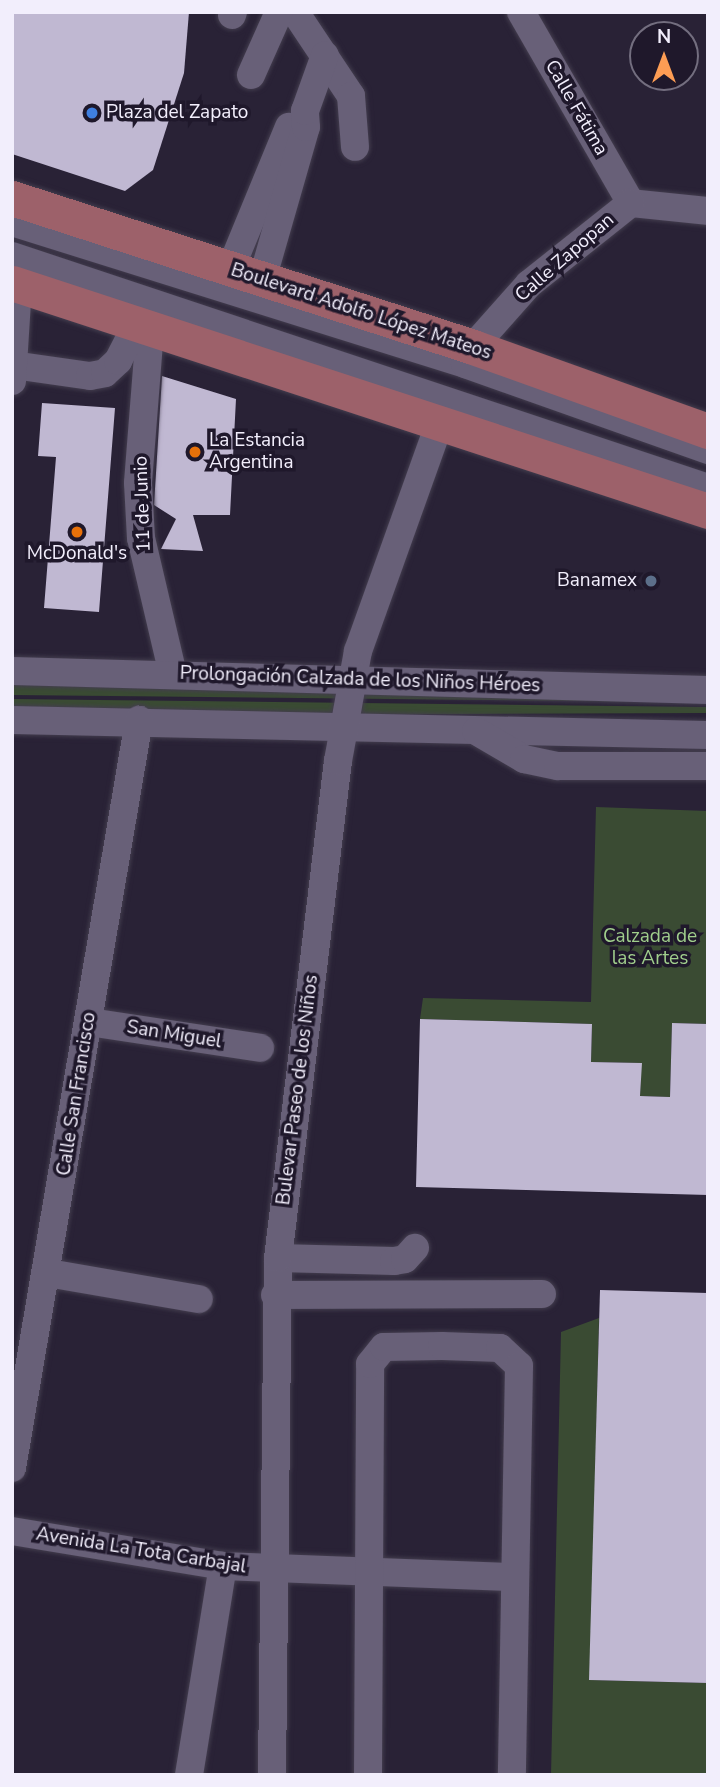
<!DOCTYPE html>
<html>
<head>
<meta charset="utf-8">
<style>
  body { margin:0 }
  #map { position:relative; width:720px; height:1787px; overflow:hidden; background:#292236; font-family:"Nunito Sans",sans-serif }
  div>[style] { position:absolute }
  .green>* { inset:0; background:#3a4b33 }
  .building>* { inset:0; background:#c0b8d2 }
  .roads { filter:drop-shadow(0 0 2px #433d4e) drop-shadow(0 0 2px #433d4e) }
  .minor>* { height:28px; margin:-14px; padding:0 14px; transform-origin:14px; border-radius:14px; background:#686078 }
  .major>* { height:35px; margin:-17.5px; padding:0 17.5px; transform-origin:17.5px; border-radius:17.5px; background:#9d616a }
  .dots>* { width:19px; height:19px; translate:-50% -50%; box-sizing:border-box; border:4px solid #1f182b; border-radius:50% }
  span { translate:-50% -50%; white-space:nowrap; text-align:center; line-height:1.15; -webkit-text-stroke:7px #1f182b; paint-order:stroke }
  .street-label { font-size:19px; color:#f2eefc }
  .poi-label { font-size:19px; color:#f2eefc }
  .left { translate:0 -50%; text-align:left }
  .right { translate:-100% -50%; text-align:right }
  .park-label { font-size:19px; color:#a0ce8c }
  .frame { position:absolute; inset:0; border:14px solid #f2eefc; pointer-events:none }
  .north { position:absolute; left:629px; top:21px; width:70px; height:70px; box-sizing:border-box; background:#1f182b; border:2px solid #736e7f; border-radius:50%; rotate:0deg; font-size:19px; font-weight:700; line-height:28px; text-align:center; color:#f2eefc }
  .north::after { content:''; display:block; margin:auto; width:24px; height:32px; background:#fd9d54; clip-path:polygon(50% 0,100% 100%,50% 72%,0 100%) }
</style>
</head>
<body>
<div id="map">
  <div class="green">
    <div style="clip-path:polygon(12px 681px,664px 702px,12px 695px)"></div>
    <div style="clip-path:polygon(12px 699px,708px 707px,708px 713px,12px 716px)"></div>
    <div style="clip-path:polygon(596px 807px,708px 811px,708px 1024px,672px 1023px,670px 1097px,640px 1096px,641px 1063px,591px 1062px,592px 1024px,420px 1019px,423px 998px,591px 1002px)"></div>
    <div style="clip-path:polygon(599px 1318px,591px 1680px,708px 1683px,708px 1775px,551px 1775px,561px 1332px)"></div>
  </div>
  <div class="building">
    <div style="clip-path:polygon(12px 12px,189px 12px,184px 73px,153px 170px,125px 191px,12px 154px)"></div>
    <div style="clip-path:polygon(162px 376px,236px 399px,230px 515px,193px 515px,203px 551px,161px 549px,176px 519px,154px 505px)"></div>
    <div style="clip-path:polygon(42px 403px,115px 408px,99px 612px,44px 608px,56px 457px,38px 456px)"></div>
    <div style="clip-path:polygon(420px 1019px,592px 1024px,591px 1062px,642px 1063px,640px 1096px,670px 1097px,672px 1023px,708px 1024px,708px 1195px,416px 1187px)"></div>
    <div style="clip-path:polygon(600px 1290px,708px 1293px,708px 1683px,589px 1680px)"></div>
  </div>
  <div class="roads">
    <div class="minor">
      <div style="left:295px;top:12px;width:101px;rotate:56.3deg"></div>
      <div style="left:351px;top:96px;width:51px;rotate:85.5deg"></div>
      <div style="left:521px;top:12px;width:220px;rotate:60.1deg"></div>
      <div style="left:232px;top:15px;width:3px;rotate:-72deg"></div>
      <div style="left:251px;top:75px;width:69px;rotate:-66deg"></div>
      <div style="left:631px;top:203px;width:77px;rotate:5.9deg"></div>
      <div style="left:12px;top:222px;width:475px;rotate:17.4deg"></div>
      <div style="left:465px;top:364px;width:258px;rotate:19.5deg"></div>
      <div style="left:12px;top:256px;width:734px;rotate:18.43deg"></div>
      <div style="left:230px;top:270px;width:155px;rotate:-67.6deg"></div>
      <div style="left:262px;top:280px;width:159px;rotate:-74deg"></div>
      <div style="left:306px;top:127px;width:16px;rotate:-94deg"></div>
      <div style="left:305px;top:111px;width:59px;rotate:-70.3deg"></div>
      <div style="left:150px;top:330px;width:153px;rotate:94.5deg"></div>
      <div style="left:138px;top:483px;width:55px;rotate:86.9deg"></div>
      <div style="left:141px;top:538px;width:140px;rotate:76.8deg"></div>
      <div style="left:473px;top:347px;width:84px;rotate:-48.4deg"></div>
      <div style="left:529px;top:284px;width:130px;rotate:-38.5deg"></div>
      <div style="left:13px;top:365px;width:78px;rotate:8.1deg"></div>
      <div style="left:90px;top:376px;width:15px;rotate:-11deg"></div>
      <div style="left:105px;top:373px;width:18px;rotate:-43deg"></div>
      <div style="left:118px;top:361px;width:39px;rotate:-63deg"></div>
      <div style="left:12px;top:381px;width:96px;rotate:-86.4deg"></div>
      <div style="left:12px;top:671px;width:696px;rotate:1.56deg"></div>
      <div style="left:12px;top:720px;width:696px;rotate:1.23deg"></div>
      <div style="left:476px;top:731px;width:56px;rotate:30.3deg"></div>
      <div style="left:524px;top:759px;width:35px;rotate:12deg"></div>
      <div style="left:558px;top:766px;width:150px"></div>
      <div style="left:89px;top:1022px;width:173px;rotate:8.6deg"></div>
      <div style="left:278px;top:1258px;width:116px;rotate:1.5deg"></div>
      <div style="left:394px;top:1261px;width:11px;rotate:-10deg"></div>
      <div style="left:405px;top:1259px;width:15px;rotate:-48deg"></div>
      <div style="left:48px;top:1273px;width:153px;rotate:9.8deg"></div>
      <div style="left:275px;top:1295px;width:267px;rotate:-0.2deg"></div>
      <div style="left:12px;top:1468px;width:759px;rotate:-80.36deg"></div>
      <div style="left:12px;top:1531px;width:214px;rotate:9.4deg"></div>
      <div style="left:223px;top:1566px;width:292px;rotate:2.2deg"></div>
      <div style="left:189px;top:1775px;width:212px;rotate:-80.8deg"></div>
      <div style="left:272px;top:1775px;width:517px;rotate:-89.34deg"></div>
      <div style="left:278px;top:1258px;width:501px;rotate:-83.12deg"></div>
      <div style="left:338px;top:761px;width:112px;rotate:-79.7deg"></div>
      <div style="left:358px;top:651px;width:243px;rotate:-70.3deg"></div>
      <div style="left:368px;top:1775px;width:411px;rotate:-89.7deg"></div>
      <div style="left:370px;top:1364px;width:22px;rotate:-51deg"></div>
      <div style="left:384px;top:1347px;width:58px;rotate:-1deg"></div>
      <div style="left:442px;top:1346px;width:58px;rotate:2deg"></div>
      <div style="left:500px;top:1348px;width:26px;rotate:43deg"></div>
      <div style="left:519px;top:1366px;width:409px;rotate:91deg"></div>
    </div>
    <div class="major">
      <div style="left:12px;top:198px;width:484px;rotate:17.9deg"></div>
      <div style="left:473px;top:347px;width:250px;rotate:19.7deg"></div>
      <div style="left:12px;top:283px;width:732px;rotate:18.14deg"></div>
    </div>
  </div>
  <div class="dots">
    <div style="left:92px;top:113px;background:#3f7fe0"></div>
    <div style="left:195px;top:452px;background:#e8710a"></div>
    <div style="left:77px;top:532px;background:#e8710a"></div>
    <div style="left:651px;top:581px;background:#5c6f8a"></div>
  </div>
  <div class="street-label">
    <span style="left:576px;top:108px;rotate:60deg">Calle Fátima</span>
    <span style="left:565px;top:258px;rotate:-41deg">Calle Zapopan</span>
    <span style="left:361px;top:312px;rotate:18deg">Boulevard Adolfo López Mateos</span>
    <span style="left:143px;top:504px;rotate:-92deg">11 de Junio</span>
    <span style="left:360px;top:680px;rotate:2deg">Prolongación Calzada de los Niños Héroes</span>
    <span style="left:174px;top:1035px;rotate:9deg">San Miguel</span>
    <span style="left:298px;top:1090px;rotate:-83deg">Bulevar Paseo de los Niños</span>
    <span style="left:77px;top:1094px;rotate:-81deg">Calle San Francisco</span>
    <span style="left:141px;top:1551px;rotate:9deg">Avenida La Tota Carbajal</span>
  </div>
  <div class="poi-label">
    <span class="left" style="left:106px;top:113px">Plaza del Zapato</span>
    <span class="left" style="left:209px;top:452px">La Estancia<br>Argentina</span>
    <span style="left:77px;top:554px">McDonald's</span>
    <span class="right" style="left:637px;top:581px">Banamex</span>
  </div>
  <div class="park-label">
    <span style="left:650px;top:948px">Calzada de<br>las Artes</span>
  </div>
  <div class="frame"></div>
  <div class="north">N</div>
</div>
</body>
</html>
